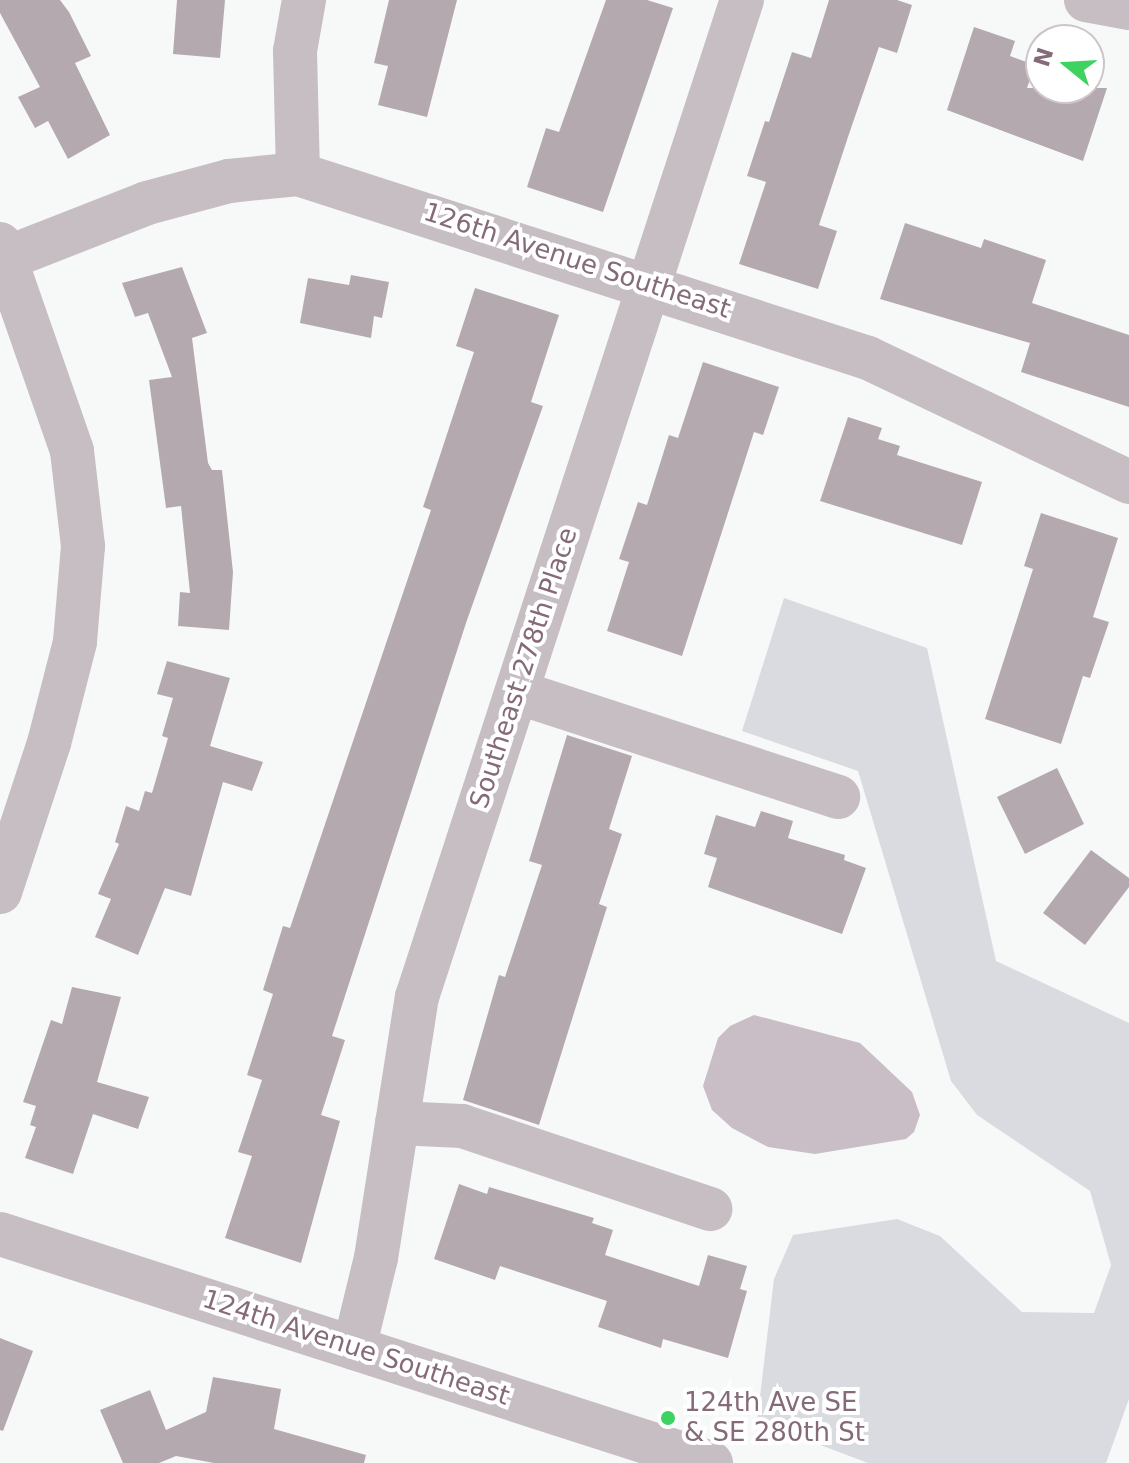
<!DOCTYPE html>
<html>
<head>
<meta charset="utf-8">
<style>
  body { margin:0 }
  #map { position:relative; width:1129px; height:1463px; overflow:hidden; background:#f7f9f9; font-family:"DejaVu Sans",sans-serif }
  div>[style] { position:absolute }
  .green>* { inset:0; background:#d9dbe0 }
  .water>* { inset:0; background:#c9bdc6 }
  .building>* { inset:0; background:#b5a9b0 }
  .minor>* { height:44px; margin:-22px; padding:0 22px; transform-origin:22px; border-radius:22px; background:#c6bec3 }
  .dots>* { width:22px; height:22px; translate:-50% -50%; box-sizing:border-box; border:4px solid #fff; border-radius:50% }
  span { translate:-50% -50%; white-space:nowrap; text-align:center; line-height:1.15; -webkit-text-stroke:8px #fff; paint-order:stroke }
  .street-label { font-size:26px; color:#856b7a }
  .poi-label { font-size:26px; color:#856b7a }
  .left { translate:0 -50%; text-align:left }
  .north { position:absolute; left:1025px; top:24px; width:80px; height:80px; box-sizing:border-box; background:#fff; border:2px solid #cec4ca; border-radius:50%; rotate:288deg; font-size:22px; font-weight:700; line-height:32px; text-align:center; color:#856b7a }
  .north::after { content:''; display:block; margin:auto; width:28px; height:36px; background:#3ed260; clip-path:polygon(50% 0,100% 100%,50% 72%,0 100%) }
</style>
</head>
<body>
<div id="map">
  <div class="green">
    <div style="clip-path:polygon(784px 598px,927px 648px,996px 961px,1129px 1023px,1129px 1399px,1106px 1463px,868px 1463px,757px 1421px,774px 1279px,793px 1235px,897px 1219px,940px 1236px,1022px 1312px,1094px 1313px,1111px 1265px,1090px 1191px,977px 1115px,951px 1081px,858px 771px,742px 731px)"></div>
  </div>
  <div class="water">
    <div style="clip-path:polygon(754px 1015px,860px 1043px,912px 1092px,920px 1115px,914px 1132px,906px 1139px,815px 1154px,768px 1147px,732px 1128px,712px 1110px,703px 1086px,718px 1038px,730px 1026px)"></div>
  </div>
  <div class="building">
    <div style="clip-path:polygon(0 0,60px 0,69px 12px,91px 56px,75px 63px,110px 135px,68px 159px,48px 121px,35px 128px,18px 97px,40px 87px,0 13px)"></div>
    <div style="clip-path:polygon(177px 0,225px 0,220px 58px,173px 54px)"></div>
    <div style="clip-path:polygon(389px 0,457px 0,427px 117px,378px 105px,388px 66px,374px 63px)"></div>
    <div style="clip-path:polygon(606px 0,647px 0,673px 8px,603px 212px,527px 187px,546px 128px,559px 132px)"></div>
    <div style="clip-path:polygon(829px 0,897px 0,912px 5px,897px 53px,879px 47px,849px 134px,819px 225px,837px 231px,818px 289px,739px 264px,766px 182px,747px 176px,765px 121px,769px 122px,792px 52px,811px 58px)"></div>
    <div style="clip-path:polygon(974px 27px,1015px 41px,1010px 56px,1035px 65px,1027px 88px,1107px 88px,1083px 161px,947px 110px)"></div>
    <div style="clip-path:polygon(905px 223px,981px 248px,984px 239px,1046px 260px,1032px 303px,1129px 335px,1129px 407px,1021px 372px,1030px 343px,880px 299px)"></div>
    <div style="clip-path:polygon(182px 267px,207px 333px,192px 338px,208px 463px,212px 470px,222px 470px,233px 572px,229px 630px,178px 626px,180px 592px,190px 593px,181px 506px,166px 508px,149px 380px,172px 377px,148px 313px,135px 317px,122px 283px)"></div>
    <div style="clip-path:polygon(351px 275px,389px 282px,382px 318px,374px 316px,371px 338px,300px 323px,308px 278px,349px 285px)"></div>
    <div style="clip-path:polygon(475px 288px,559px 315px,531px 402px,543px 406px,466px 623px,332px 1036px,345px 1040px,321px 1115px,340px 1121px,301px 1263px,225px 1238px,252px 1156px,238px 1152px,262px 1080px,247px 1075px,273px 994px,263px 990px,283px 926px,290px 928px,431px 510px,423px 507px,474px 352px,456px 346px)"></div>
    <div style="clip-path:polygon(703px 362px,779px 387px,763px 435px,754px 432px,682px 656px,607px 631px,629px 562px,619px 559px,638px 502px,647px 505px,669px 435px,678px 438px)"></div>
    <div style="clip-path:polygon(848px 417px,882px 428px,878px 439px,900px 446px,897px 455px,982px 482px,962px 545px,820px 501px)"></div>
    <div style="clip-path:polygon(1041px 513px,1118px 538px,1093px 617px,1109px 622px,1090px 678px,1083px 676px,1061px 744px,985px 719px,1033px 569px,1024px 566px)"></div>
    <div style="clip-path:polygon(167px 661px,230px 678px,210px 746px,263px 762px,252px 791px,223px 782px,191px 896px,165px 888px,138px 955px,95px 937px,111px 899px,98px 894px,119px 844px,115px 842px,126px 806px,139px 811px,145px 791px,152px 793px,168px 738px,162px 736px,173px 698px,157px 694px)"></div>
    <div style="clip-path:polygon(567px 735px,632px 756px,609px 829px,622px 834px,599px 904px,607px 907px,539px 1125px,463px 1100px,499px 975px,505px 977px,542px 865px,529px 861px)"></div>
    <div style="clip-path:polygon(1057px 768px,1084px 824px,1025px 854px,997px 797px)"></div>
    <div style="clip-path:polygon(761px 811px,793px 821px,788px 838px,845px 855px,844px 860px,866px 868px,842px 934px,708px 887px,717px 858px,704px 854px,716px 815px,755px 827px)"></div>
    <div style="clip-path:polygon(1091px 850px,1129px 878px,1129px 887px,1085px 945px,1043px 913px)"></div>
    <div style="clip-path:polygon(72px 987px,121px 997px,97px 1082px,149px 1097px,138px 1129px,93px 1114px,73px 1174px,25px 1158px,36px 1127px,30px 1125px,36px 1106px,23px 1102px,51px 1020px,62px 1024px)"></div>
    <div style="clip-path:polygon(459px 1184px,487px 1194px,489px 1187px,594px 1218px,592px 1223px,613px 1230px,605px 1255px,699px 1286px,708px 1255px,747px 1266px,740px 1289px,747px 1291px,728px 1358px,663px 1339px,661px 1348px,598px 1327px,607px 1301px,500px 1266px,495px 1280px,434px 1259px)"></div>
    <div style="clip-path:polygon(0 1338px,33px 1351px,3px 1431px,0 1430px)"></div>
    <div style="clip-path:polygon(213px 1377px,281px 1389px,274px 1429px,366px 1455px,364px 1463px,214px 1463px,176px 1456px,159px 1463px,123px 1463px,100px 1410px,150px 1390px,166px 1430px,206px 1412px)"></div>
  </div>
  <div class="minor">
    <div style="left:1086px;top:0;width:44px;rotate:10.5deg"></div>
    <div style="left:298px;top:174px;width:123px;rotate:-91.4deg"></div>
    <div style="left:295px;top:51px;width:52px;rotate:-80deg"></div>
    <div style="left:0;top:244px;width:219px;rotate:70.8deg"></div>
    <div style="left:72px;top:451px;width:96px;rotate:83.4deg"></div>
    <div style="left:83px;top:546px;width:96px;rotate:94.8deg"></div>
    <div style="left:75px;top:642px;width:104px;rotate:104.4deg"></div>
    <div style="left:49px;top:743px;width:157px;rotate:108.2deg"></div>
    <div style="left:7px;top:258px;width:150px;rotate:-21.4deg"></div>
    <div style="left:147px;top:203px;width:85px;rotate:-15deg"></div>
    <div style="left:229px;top:181px;width:69px;rotate:-5.8deg"></div>
    <div style="left:298px;top:174px;width:599px;rotate:17.89deg"></div>
    <div style="left:868px;top:358px;width:289px;rotate:25.4deg"></div>
    <div style="left:517px;top:692px;width:338px;rotate:18.1deg"></div>
    <div style="left:397px;top:1123px;width:65px;rotate:2.6deg"></div>
    <div style="left:462px;top:1126px;width:262px;rotate:18.5deg"></div>
    <div style="left:0;top:1234px;width:747px;rotate:17.85deg"></div>
    <div style="left:354px;top:1348px;width:93px;rotate:-76.3deg"></div>
    <div style="left:376px;top:1258px;width:264px;rotate:-81.1deg"></div>
    <div style="left:417px;top:997px;width:1049px;rotate:-71.95deg"></div>
  </div>
  <div class="dots">
    <div style="left:668px;top:1418px;background:#3ed260"></div>
  </div>
  <div class="street-label">
    <span style="left:577px;top:261px;rotate:18deg">126th Avenue Southeast</span>
    <span style="left:524px;top:668px;rotate:-72deg">Southeast 278th Place</span>
    <span style="left:356px;top:1348px;rotate:18deg">124th Avenue Southeast</span>
  </div>
  <div class="poi-label">
    <span class="left" style="left:684px;top:1418px">124th Ave SE<br>&amp; SE 280th St</span>
  </div>
  <div class="north">N</div>
</div>
</body>
</html>
